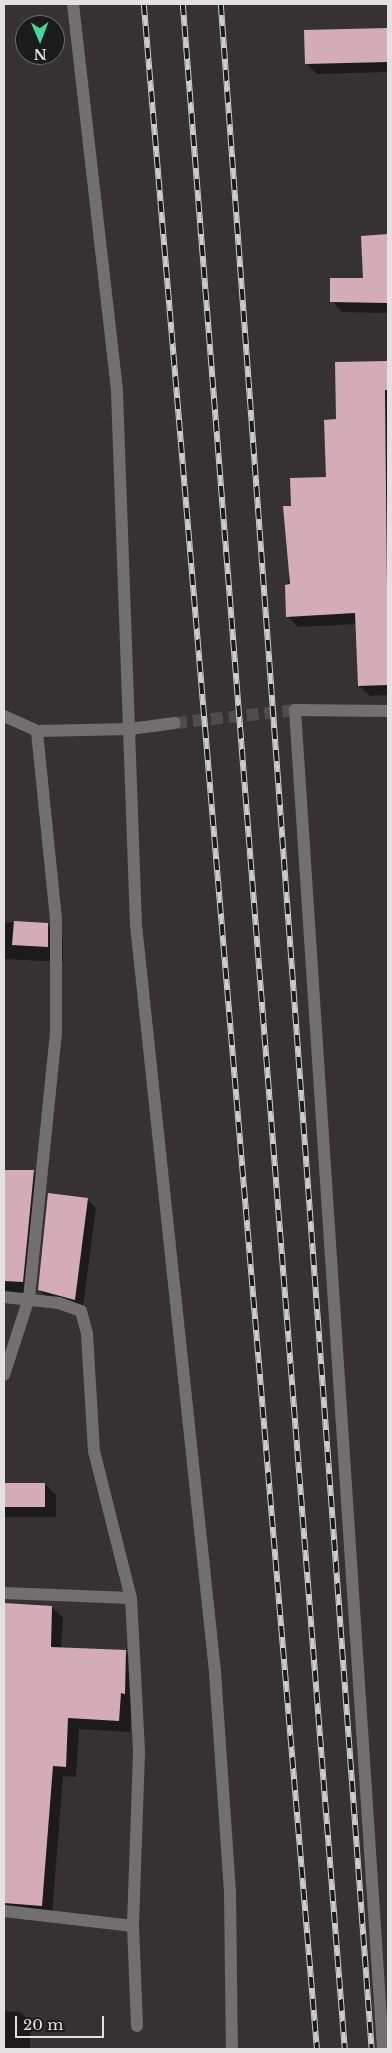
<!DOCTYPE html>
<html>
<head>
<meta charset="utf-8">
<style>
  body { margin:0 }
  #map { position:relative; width:392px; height:2053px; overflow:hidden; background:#363234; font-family:"Libre Baskerville",serif }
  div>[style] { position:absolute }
  .shadow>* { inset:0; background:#0007 }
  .building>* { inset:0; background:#d4acb8 }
  .minor-tunnel>* { height:12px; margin-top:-6px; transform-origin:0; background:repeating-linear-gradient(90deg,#504c4e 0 12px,transparent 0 18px) }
  .minor>* { height:12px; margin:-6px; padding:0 6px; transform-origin:6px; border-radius:6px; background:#716f70 }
  .rail>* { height:5.5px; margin-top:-2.75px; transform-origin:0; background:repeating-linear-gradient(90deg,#1c1b1b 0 11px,#cdcbcb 0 22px); box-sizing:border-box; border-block:1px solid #cdcbcb }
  span { translate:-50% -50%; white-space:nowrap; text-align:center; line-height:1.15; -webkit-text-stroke:5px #1c1b1b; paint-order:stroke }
  .frame { position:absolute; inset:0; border:5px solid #e2e0e0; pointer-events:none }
  .north { position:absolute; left:15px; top:15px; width:50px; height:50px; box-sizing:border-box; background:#1c1b1b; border:1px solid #6b6a6a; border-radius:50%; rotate:179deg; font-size:14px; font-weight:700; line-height:20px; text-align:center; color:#e2e0e0 }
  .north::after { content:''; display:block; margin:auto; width:18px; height:22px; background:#48d49d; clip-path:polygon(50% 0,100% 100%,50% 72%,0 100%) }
  .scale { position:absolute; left:15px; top:2016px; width:89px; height:22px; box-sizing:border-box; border:2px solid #e2e0e0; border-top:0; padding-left:6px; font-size:15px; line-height:18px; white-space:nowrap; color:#e2e0e0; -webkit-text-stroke:4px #1c1b1b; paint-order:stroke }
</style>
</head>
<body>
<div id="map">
  <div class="shadow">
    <div style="clip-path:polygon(388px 30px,388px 72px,317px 74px,306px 63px)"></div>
    <div style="clip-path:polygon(388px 235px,388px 313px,342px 312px,332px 301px,364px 280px,362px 237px)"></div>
    <div style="clip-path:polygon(336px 363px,388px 363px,388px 695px,370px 696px,359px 686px,357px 624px,298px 627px,287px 616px,292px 507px,327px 478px,337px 421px)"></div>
    <div style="clip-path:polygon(4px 922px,47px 924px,63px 940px,63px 962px,4px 959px)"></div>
    <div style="clip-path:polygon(4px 1171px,33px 1171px,46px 1184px,35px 1294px,4px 1294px)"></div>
    <div style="clip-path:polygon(87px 1199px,96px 1208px,83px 1307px,48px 1298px,39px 1290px)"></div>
    <div style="clip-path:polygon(4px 1484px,45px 1484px,56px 1495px,56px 1517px,4px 1517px)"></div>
    <div style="clip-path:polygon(4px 1604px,52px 1607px,63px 1618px,61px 1648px,125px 1651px,136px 1662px,130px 1732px,79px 1729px,76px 1777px,63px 1776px,52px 1916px,4px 1912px)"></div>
    <div style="clip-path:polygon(4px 2011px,20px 2012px,31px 2022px,30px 2049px,4px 2049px)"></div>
  </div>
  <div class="building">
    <div style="clip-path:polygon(388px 28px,388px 62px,305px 64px,304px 30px)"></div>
    <div style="clip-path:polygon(388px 234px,388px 303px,330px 302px,330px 278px,363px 278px,361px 236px)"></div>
    <div style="clip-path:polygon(388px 361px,388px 390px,385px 390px,388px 685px,358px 686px,355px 613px,286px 617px,285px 585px,290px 584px,283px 506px,291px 506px,290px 478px,326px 477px,324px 420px,336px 419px,335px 362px)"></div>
    <div style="clip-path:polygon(14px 921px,48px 923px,48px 947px,12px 945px)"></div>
    <div style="clip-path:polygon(4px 1170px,34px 1170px,23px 1282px,4px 1281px)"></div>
    <div style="clip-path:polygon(48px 1193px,88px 1198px,75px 1300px,38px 1290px)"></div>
    <div style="clip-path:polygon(4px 1483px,45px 1483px,45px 1507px,4px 1507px)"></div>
    <div style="clip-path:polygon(4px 1603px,52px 1606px,51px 1647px,126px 1650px,125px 1694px,121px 1693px,119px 1721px,68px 1718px,66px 1767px,53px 1766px,42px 1906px,4px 1903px)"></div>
  </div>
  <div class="minor-tunnel">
    <div style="left:175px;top:723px;width:121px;rotate:-6.2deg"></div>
  </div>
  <div class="minor">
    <div style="left:73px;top:4px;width:390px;rotate:83.5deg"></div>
    <div style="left:117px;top:392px;width:533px;rotate:87.96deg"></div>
    <div style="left:136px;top:925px;width:751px;rotate:83.96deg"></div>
    <div style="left:215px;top:1672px;width:222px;rotate:86.1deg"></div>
    <div style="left:230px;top:1893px;width:156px;rotate:89.3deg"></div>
    <div style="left:4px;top:716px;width:36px;rotate:24deg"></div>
    <div style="left:37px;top:731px;width:93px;rotate:-1.2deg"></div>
    <div style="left:130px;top:729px;width:45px;rotate:-7.6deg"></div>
    <div style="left:4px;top:1297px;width:55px;rotate:6.2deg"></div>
    <div style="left:59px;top:1303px;width:23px;rotate:20deg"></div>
    <div style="left:81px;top:1311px;width:24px;rotate:75deg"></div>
    <div style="left:87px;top:1334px;width:117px;rotate:86.6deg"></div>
    <div style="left:94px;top:1451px;width:152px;rotate:75.9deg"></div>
    <div style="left:131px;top:1598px;width:155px;rotate:87deg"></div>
    <div style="left:139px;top:1753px;width:173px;rotate:92deg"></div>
    <div style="left:4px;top:1375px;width:81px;rotate:-72deg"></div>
    <div style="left:29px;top:1298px;width:267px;rotate:-84.2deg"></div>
    <div style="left:56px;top:1032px;width:113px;rotate:-90deg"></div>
    <div style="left:56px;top:919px;width:189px;rotate:-95.8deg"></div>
    <div style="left:4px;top:1593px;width:127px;rotate:2.3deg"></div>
    <div style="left:4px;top:1911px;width:130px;rotate:6.6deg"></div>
    <div style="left:133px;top:1926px;width:100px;rotate:87.7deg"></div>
    <div style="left:383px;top:2049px;width:1342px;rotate:-93.76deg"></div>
    <div style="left:295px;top:710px;width:93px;rotate:0.6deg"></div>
  </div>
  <div class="rail">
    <div style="left:144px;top:4px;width:2052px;rotate:85.16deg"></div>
    <div style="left:183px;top:4px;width:2051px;rotate:85.47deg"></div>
    <div style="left:221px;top:4px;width:2051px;rotate:85.78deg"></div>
  </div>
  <div class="frame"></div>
  <div class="north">N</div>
  <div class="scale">20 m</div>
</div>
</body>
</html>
